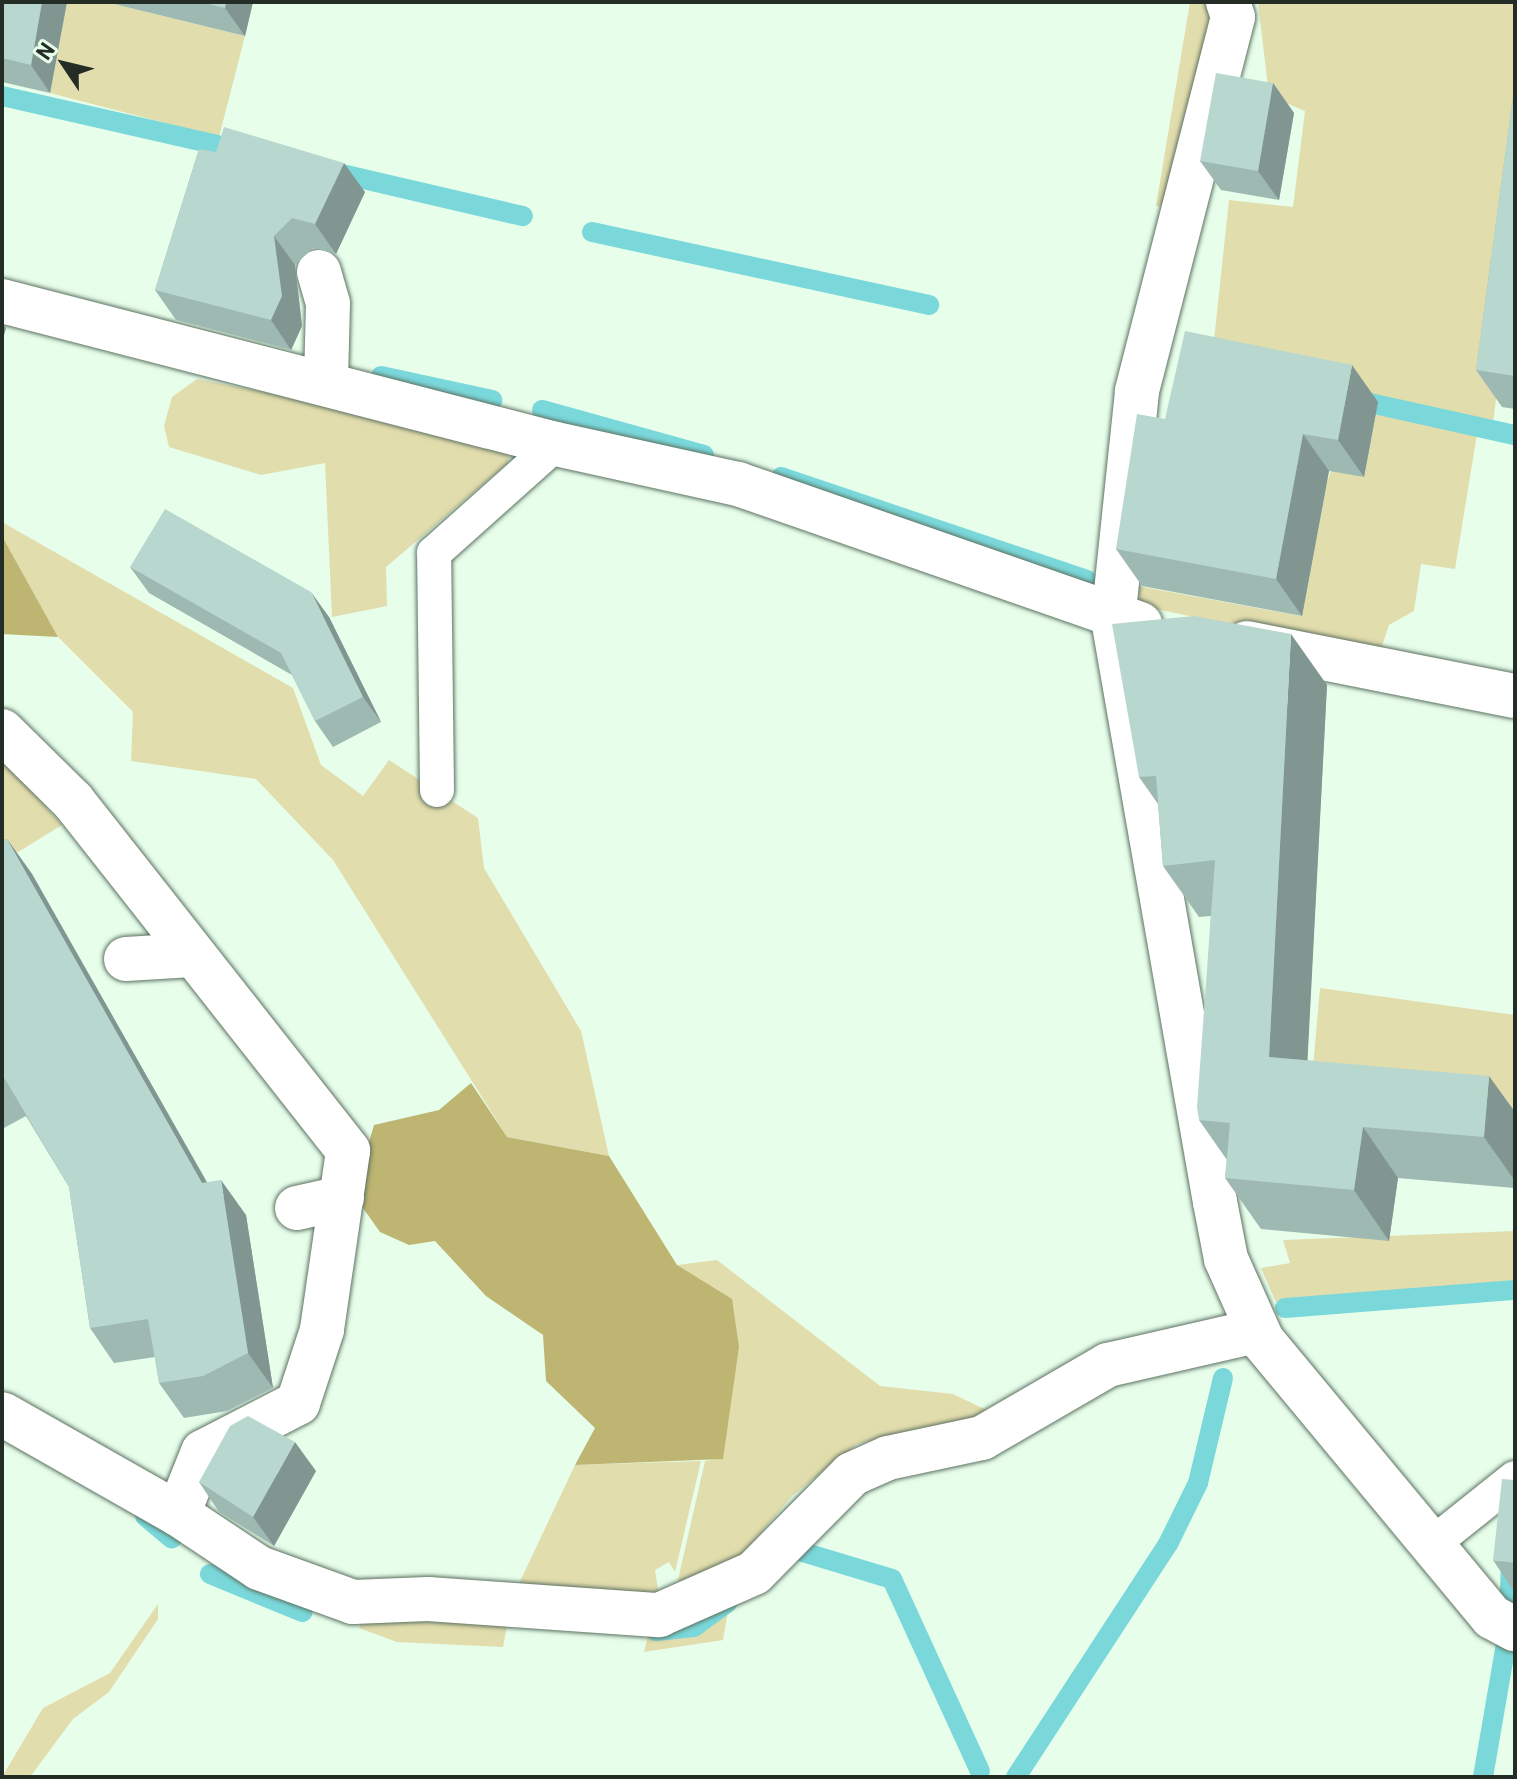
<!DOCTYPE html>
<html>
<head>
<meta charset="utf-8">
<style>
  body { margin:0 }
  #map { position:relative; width:1517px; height:1779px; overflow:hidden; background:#e7feeb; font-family:Barlow,sans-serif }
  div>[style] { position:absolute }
  .green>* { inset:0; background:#e2ddad }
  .forest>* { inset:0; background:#bdb571 }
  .stream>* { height:20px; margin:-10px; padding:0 10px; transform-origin:10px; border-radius:10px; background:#7ad8db }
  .roads { filter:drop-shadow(0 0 2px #5d7261) drop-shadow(0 0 2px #5d7261) }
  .service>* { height:34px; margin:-17px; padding:0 17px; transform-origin:17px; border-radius:17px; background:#fff }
  .minor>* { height:44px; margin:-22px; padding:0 22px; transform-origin:22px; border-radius:22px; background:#fff }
  .wall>* { inset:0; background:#9eb9b1 }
  .shaded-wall>* { inset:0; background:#819690 }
  .building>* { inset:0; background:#b8d7ce }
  span { translate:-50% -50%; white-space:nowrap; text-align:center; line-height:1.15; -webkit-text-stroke:7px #e7feeb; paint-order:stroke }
  .frame { position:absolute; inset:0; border:4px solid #232c25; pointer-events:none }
  .north { position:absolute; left:24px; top:24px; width:80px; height:80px; -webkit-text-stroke:6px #e7feeb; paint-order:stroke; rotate:305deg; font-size:22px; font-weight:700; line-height:32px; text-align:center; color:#232c25 }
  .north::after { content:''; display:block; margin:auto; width:28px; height:36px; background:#232c25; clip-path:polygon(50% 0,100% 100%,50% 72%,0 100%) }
</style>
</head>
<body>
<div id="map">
  <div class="green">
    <div style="clip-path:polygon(67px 2px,106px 2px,245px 36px,219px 137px,50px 93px)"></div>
    <div style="clip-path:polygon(1190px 2px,1210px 2px,1218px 22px,1167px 207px,1156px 206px)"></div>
    <div style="clip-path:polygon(1258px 2px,1515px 2px,1515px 249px,1492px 431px,1211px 368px,1229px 200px,1293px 207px,1305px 111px,1269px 96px)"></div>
    <div style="clip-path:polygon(197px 379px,511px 440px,508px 463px,386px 567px,387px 606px,332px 617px,325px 463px,261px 475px,169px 447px,164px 426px,172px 397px)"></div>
    <div style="clip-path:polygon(1376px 411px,1477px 434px,1455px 569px,1421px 564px,1414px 611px,1389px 625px,1379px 655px,1141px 606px,1138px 586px,1301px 616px,1327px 482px,1331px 471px,1364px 477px)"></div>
    <div style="clip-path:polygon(2px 522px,293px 688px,321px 765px,363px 796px,389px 760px,478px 818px,484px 868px,581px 1031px,609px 1156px,507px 1137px,333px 860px,256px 779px,131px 761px,133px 712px,58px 637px,2px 536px)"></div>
    <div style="clip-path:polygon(2px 758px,62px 825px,2px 862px)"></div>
    <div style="clip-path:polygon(1320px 988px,1515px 1015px,1515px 1121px,1310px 1101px)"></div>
    <div style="clip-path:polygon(1515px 1231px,1515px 1280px,1276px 1302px,1261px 1268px,1290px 1263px,1283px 1240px)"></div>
    <div style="clip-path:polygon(717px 1260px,880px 1386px,953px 1394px,997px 1415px,857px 1444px,792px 1496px,736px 1562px,692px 1587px,678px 1580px,705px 1461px,723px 1458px,728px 1406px,677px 1265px)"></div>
    <div style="clip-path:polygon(701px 1461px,675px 1572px,669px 1562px,655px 1570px,659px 1596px,515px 1592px,575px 1465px)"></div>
    <div style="clip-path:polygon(730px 1600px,723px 1640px,644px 1652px,649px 1632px,694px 1627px)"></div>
    <div style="clip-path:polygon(158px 1604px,158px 1619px,109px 1692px,73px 1719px,30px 1777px,2px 1777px,43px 1708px,110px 1673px)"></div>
    <div style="clip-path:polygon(363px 1617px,508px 1620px,503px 1647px,397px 1642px,359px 1628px)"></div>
  </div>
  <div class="forest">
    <div style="clip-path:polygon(2px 536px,58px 637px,2px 634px)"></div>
    <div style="clip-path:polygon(471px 1083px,507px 1137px,609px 1156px,677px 1265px,732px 1299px,739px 1347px,723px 1459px,575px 1465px,595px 1428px,546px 1381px,543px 1335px,486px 1296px,435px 1241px,409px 1245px,380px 1232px,363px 1208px,361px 1169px,374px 1125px,439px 1110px)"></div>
  </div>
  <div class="stream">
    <div style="left:2px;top:96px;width:248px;rotate:12.8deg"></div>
    <div style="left:329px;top:171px;width:199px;rotate:13.1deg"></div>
    <div style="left:592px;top:232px;width:345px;rotate:12.2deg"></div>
    <div style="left:381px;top:376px;width:114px;rotate:12.2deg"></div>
    <div style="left:1352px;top:399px;width:167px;rotate:12.5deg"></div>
    <div style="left:542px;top:410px;width:168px;rotate:15.5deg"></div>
    <div style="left:781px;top:477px;width:323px;rotate:18.6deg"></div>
    <div style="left:1285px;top:1308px;width:231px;rotate:-4.5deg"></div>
    <div style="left:145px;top:1516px;width:35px;rotate:40deg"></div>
    <div style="left:796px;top:1550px;width:100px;rotate:16.8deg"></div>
    <div style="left:892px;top:1579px;width:211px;rotate:65.4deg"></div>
    <div style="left:210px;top:1574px;width:100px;rotate:22.4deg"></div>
    <div style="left:656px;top:1631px;width:38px;rotate:-6deg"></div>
    <div style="left:694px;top:1627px;width:42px;rotate:-36.3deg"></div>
    <div style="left:1016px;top:1777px;width:278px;rotate:-56.9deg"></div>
    <div style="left:1168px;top:1544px;width:68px;rotate:-63.8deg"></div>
    <div style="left:1198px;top:1483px;width:108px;rotate:-76.6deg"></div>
    <div style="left:1483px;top:1777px;width:153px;rotate:-80.2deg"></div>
    <div style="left:1509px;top:1626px;width:67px;rotate:-88.3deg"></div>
  </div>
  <div class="roads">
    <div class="service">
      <div style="left:437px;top:790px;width:237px;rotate:-90.7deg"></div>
      <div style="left:434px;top:553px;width:164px;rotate:-41.8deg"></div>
      <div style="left:1431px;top:1545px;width:107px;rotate:-38.6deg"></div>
    </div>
    <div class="minor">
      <div style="left:1228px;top:2px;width:16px;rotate:72deg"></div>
      <div style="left:1233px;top:17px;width:387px;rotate:104.4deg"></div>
      <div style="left:1137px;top:392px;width:228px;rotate:96deg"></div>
      <div style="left:1113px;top:619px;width:592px;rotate:80.08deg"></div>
      <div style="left:1215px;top:1202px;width:58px;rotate:79.1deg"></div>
      <div style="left:1226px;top:1259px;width:89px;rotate:66deg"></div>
      <div style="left:1262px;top:1340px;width:360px;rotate:50.3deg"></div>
      <div style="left:1492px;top:1617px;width:26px;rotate:28deg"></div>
      <div style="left:319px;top:272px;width:33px;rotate:74deg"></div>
      <div style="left:328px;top:304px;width:78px;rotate:91.5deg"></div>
      <div style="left:2px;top:301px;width:572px;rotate:14.47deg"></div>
      <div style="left:556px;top:444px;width:186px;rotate:12.4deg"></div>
      <div style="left:738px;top:484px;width:426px;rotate:19.2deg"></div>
      <div style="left:1247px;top:643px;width:273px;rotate:11.2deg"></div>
      <div style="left:2px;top:731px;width:100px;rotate:44.6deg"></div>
      <div style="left:73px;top:801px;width:445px;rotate:51.8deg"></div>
      <div style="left:348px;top:1151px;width:181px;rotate:98.3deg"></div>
      <div style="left:322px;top:1330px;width:77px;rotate:108.2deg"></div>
      <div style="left:298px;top:1403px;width:107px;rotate:152.7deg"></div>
      <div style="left:203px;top:1452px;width:67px;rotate:112deg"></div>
      <div style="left:178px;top:1514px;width:202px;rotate:-150.4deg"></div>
      <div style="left:126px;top:959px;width:66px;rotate:-3.5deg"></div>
      <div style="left:297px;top:1208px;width:46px;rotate:-12.5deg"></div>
      <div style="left:178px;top:1514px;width:97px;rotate:33.7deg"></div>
      <div style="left:259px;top:1568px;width:100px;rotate:19.9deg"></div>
      <div style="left:353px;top:1602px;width:75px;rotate:-2.3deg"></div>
      <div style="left:428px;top:1599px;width:232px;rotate:4deg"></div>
      <div style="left:659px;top:1615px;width:104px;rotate:-23.9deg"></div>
      <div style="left:754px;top:1573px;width:139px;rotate:-45.3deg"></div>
      <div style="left:852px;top:1474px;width:39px;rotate:-24deg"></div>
      <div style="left:888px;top:1458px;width:96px;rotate:-12deg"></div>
      <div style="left:982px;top:1438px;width:146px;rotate:-30.1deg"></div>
      <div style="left:1108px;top:1365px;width:152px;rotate:-12.9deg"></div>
    </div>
  </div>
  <div class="wall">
    <div style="clip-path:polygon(2px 2px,67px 2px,50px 93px,2px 82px)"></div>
    <div style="clip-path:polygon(106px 2px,253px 2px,245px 36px)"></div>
    <div style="clip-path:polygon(1515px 82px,1515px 409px,1502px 407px,1476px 370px)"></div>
    <div style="clip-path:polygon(1273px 83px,1294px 113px,1279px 200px,1221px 190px,1200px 161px)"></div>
    <div style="clip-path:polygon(199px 149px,365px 192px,336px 254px,313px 248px,295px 265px,302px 326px,291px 350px,176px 320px,155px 290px)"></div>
    <div style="clip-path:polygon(1378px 402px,1364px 477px,1329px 471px,1302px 616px,1142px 586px,1116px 549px,1165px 419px)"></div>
    <div style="clip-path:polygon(130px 567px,329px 617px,381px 722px,333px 747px,315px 721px,292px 675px,149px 593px)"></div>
    <div style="clip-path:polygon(1327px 685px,1307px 1060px,1515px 1112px,1515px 1188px,1398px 1178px,1389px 1241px,1261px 1229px,1225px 1178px,1227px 1160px,1199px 1120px,1211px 916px,1199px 917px,1163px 866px,1158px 804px,1139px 777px)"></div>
    <div style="clip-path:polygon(7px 839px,32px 874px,207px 1182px,246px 1215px,273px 1388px,227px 1411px,184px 1418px,159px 1383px,155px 1357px,114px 1363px,90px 1328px,69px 1187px,26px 1116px,2px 1129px,2px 841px)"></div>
    <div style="clip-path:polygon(316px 1471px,274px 1546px,219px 1512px,199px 1482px)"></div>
    <div style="clip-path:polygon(1493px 1560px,1515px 1563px,1515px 1590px,1513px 1590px)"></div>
  </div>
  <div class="shaded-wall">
    <div style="clip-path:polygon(42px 2px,67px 2px,50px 93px,31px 65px)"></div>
    <div style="clip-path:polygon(226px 2px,253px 2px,245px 36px,225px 8px)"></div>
    <div style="clip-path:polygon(1273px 83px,1294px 113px,1279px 200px,1258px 171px)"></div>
    <div style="clip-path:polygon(344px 163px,365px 192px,336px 254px,315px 224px)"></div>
    <div style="clip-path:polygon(274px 236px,295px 265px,302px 326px,291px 350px,271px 320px)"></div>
    <div style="clip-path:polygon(2px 322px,6px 328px,2px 343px)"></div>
    <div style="clip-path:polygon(1352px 365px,1378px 402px,1364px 477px,1338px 440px)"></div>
    <div style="clip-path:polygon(1303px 434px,1329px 471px,1302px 616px,1276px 579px)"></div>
    <div style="clip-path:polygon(311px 592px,329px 617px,381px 722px,363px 697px)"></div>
    <div style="clip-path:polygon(1291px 634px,1327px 685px,1305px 1108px,1269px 1057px)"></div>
    <div style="clip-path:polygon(7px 839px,32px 874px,227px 1218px,202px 1183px)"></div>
    <div style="clip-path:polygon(1489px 1076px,1515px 1112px,1515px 1181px,1484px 1137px)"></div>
    <div style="clip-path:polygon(1363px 1127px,1398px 1178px,1389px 1241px,1354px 1190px)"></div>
    <div style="clip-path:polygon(221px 1180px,246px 1215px,273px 1388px,248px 1353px)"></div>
    <div style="clip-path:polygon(295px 1442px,316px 1471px,274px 1546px,253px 1517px)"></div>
  </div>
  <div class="building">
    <div style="clip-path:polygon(2px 2px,42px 2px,31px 65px,2px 58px)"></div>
    <div style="clip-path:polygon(200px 2px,226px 2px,225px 8px)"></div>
    <div style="clip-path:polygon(1216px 73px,1273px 83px,1258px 171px,1200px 161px)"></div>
    <div style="clip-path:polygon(1515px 82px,1515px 376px,1476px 370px)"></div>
    <div style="clip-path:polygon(224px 127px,344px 163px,315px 224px,292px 218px,274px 236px,282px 296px,271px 320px,155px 290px,199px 149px,216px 152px)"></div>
    <div style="clip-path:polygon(1185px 331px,1352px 365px,1338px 440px,1303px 434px,1276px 579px,1116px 549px,1137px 414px,1165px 419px)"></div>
    <div style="clip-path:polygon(165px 509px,311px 592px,363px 697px,315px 721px,281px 653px,130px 567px)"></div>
    <div style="clip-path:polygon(1194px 616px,1291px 634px,1269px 1057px,1489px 1076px,1484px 1137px,1363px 1127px,1354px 1190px,1225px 1178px,1230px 1123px,1199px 1120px,1197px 1107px,1215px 860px,1163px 866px,1156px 776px,1139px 777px,1112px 624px)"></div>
    <div style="clip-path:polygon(7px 839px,202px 1183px,221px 1180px,248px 1353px,203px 1376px,159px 1383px,148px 1319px,90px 1328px,69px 1187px,5px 1079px,2px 1080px,2px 841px)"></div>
    <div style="clip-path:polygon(248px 1416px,295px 1442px,253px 1517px,199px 1482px,230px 1426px)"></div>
    <div style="clip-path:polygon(1502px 1479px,1515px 1480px,1515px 1563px,1493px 1560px)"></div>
  </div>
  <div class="frame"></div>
  <div class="north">N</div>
</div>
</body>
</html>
